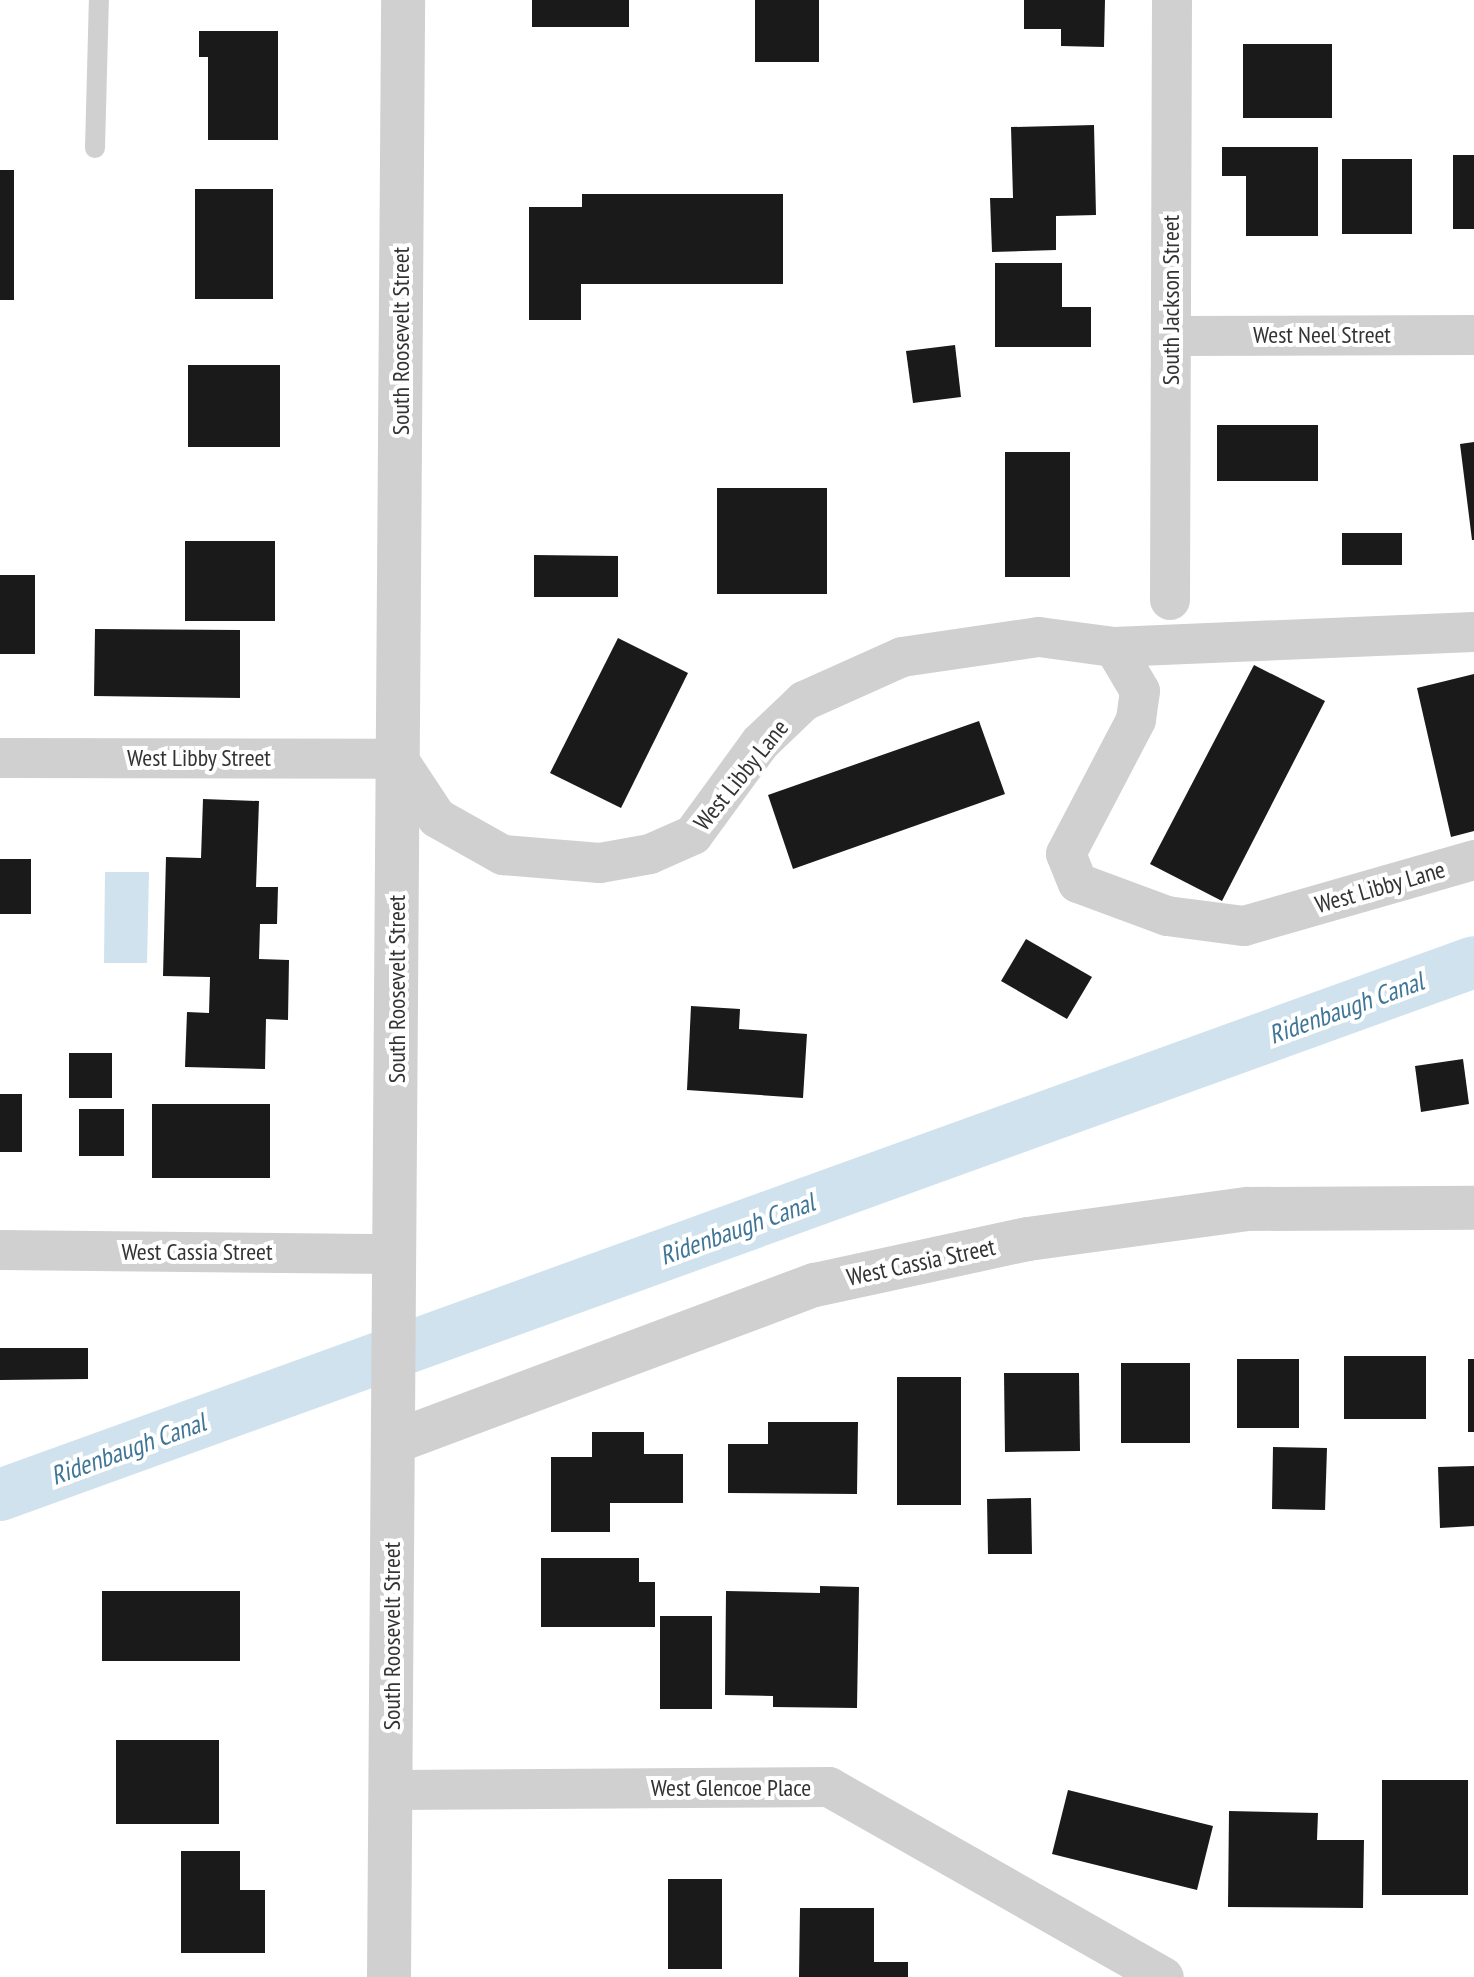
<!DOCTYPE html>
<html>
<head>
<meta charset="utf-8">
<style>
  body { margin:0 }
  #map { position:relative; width:1474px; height:1977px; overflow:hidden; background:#fff; font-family:"PT Sans Narrow",sans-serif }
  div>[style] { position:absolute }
  .water>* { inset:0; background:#cfe2ee }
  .canal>* { height:52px; margin:-26px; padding:0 26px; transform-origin:26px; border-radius:26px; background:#cfe2ee }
  .building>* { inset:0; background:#1a1a1a }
  .service>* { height:20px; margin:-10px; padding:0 10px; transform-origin:10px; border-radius:10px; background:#d0d0d0 }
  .minor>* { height:40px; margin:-20px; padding:0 20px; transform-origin:20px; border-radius:20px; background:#d0d0d0 }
  .tertiary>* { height:44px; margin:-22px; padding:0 22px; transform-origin:22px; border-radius:22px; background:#d0d0d0 }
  span { translate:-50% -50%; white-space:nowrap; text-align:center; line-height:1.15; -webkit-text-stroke:8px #fff; paint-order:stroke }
  .street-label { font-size:24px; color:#333 }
  .water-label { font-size:26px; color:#3f7597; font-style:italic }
</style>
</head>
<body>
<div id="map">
  <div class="water">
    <div style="clip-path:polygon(105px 872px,149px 872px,147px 963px,104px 963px)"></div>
  </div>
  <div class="canal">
    <div style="left:0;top:1495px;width:1567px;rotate:-19.88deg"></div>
  </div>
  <div class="building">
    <div style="clip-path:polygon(532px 0,629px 0,629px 27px,532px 27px)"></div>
    <div style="clip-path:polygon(755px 0,819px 0,819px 62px,755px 62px)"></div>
    <div style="clip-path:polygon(1024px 0,1105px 0,1104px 47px,1061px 46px,1061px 29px,1024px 29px)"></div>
    <div style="clip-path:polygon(199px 31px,278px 31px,278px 140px,208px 140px,208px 57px,199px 57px)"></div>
    <div style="clip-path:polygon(1243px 44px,1332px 44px,1332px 118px,1243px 118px)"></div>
    <div style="clip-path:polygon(1094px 125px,1096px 215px,1056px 216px,1056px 250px,992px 252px,990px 198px,1013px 198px,1011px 127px)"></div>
    <div style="clip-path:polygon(1222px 147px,1318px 147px,1318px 236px,1246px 236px,1246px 176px,1222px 176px)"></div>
    <div style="clip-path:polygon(1453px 155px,1474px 155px,1474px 229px,1453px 229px)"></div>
    <div style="clip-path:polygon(1342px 159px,1412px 159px,1412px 234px,1342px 234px)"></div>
    <div style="clip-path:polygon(0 170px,14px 170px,14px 300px,0 300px)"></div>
    <div style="clip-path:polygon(195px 189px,273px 189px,273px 299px,195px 299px)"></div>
    <div style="clip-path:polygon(582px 194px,783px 194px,783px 284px,581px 284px,581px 320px,529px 320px,529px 207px,582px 207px)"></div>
    <div style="clip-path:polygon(995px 263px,1062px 263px,1062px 307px,1091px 307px,1091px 347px,995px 347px)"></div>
    <div style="clip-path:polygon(955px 345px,961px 397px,913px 403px,906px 351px)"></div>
    <div style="clip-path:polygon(188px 365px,280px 365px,280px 447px,188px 447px)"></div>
    <div style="clip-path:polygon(1217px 425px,1318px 425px,1318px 481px,1217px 481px)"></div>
    <div style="clip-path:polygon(1474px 442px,1474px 540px,1472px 540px,1460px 444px)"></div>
    <div style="clip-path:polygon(1005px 452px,1070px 452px,1070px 577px,1005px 577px)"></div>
    <div style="clip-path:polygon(717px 488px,827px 488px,827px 594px,717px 594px)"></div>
    <div style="clip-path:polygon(1342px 533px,1402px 533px,1402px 565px,1342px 565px)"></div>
    <div style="clip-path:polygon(185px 541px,275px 541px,275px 621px,185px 621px)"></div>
    <div style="clip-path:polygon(534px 555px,618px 556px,618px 597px,534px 597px)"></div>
    <div style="clip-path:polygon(0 575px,35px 575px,35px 654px,0 654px)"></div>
    <div style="clip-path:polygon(95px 629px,240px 630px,240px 698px,94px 696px)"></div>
    <div style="clip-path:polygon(618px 638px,688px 673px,621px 808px,550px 773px)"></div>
    <div style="clip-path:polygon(1254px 665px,1325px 701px,1222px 901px,1150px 864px)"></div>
    <div style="clip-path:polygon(1474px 674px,1474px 831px,1451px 837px,1417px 688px)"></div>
    <div style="clip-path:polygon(979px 721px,1005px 794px,793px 869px,768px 795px)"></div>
    <div style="clip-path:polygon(203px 799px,259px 801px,256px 887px,278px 887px,277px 924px,260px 924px,259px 959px,289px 960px,288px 1020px,266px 1019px,265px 1069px,185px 1067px,187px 1012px,209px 1013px,210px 977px,163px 976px,166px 857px,201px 858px)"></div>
    <div style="clip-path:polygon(0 859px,31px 859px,31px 914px,0 914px)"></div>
    <div style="clip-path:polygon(1026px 939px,1092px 977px,1067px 1019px,1001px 981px)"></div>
    <div style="clip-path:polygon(691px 1006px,740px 1009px,739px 1029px,807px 1034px,803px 1098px,687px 1090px)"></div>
    <div style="clip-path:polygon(69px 1053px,112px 1053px,112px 1098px,69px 1098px)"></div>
    <div style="clip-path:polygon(1463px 1059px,1469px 1104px,1421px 1112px,1415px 1066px)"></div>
    <div style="clip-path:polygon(0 1094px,22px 1094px,22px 1152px,0 1152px)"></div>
    <div style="clip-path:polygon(152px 1104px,270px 1104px,270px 1178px,152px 1178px)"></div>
    <div style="clip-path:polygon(79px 1109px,124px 1109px,124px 1156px,79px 1156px)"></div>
    <div style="clip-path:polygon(0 1348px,88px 1348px,88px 1379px,0 1380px)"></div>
    <div style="clip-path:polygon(1344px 1356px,1426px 1356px,1426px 1419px,1344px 1419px)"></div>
    <div style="clip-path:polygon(1237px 1359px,1299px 1359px,1299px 1428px,1237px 1428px)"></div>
    <div style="clip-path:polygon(1468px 1359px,1474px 1359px,1474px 1432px,1468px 1432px)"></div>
    <div style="clip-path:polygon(1121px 1363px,1190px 1363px,1190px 1443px,1121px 1443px)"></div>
    <div style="clip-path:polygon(1004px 1373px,1079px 1373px,1080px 1451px,1005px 1452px)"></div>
    <div style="clip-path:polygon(897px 1377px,961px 1377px,961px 1505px,897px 1505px)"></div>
    <div style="clip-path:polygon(768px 1422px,858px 1422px,857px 1494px,728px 1493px,728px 1444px,768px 1444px)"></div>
    <div style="clip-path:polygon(592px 1432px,644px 1432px,644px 1454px,683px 1454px,683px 1503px,610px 1503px,610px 1532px,551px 1532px,551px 1457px,592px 1457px)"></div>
    <div style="clip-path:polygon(1273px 1447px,1327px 1448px,1325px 1510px,1272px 1509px)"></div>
    <div style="clip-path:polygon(1474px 1466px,1474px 1526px,1440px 1528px,1438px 1467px)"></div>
    <div style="clip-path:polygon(1031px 1498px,1032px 1554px,988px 1554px,987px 1499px)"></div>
    <div style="clip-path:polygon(541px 1558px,639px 1558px,639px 1582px,655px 1582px,655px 1627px,541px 1627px)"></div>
    <div style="clip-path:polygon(820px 1586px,859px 1587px,857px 1708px,773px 1707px,773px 1696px,725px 1695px,726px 1591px,820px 1593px)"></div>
    <div style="clip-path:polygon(102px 1591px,240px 1591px,240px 1661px,102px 1661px)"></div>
    <div style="clip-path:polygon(660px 1616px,712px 1616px,712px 1709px,660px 1709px)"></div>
    <div style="clip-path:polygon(116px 1740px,219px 1740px,219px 1824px,116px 1824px)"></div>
    <div style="clip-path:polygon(1382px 1780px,1468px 1780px,1468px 1895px,1382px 1895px)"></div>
    <div style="clip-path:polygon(1068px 1790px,1213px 1826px,1197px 1890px,1052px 1854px)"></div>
    <div style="clip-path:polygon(1229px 1811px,1318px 1813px,1317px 1840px,1364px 1840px,1363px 1908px,1228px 1907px)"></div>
    <div style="clip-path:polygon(181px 1851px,240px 1851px,240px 1890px,265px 1890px,265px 1953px,181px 1953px)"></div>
    <div style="clip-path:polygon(668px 1879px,722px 1879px,722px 1969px,668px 1969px)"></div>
    <div style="clip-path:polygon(800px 1908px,874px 1908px,874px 1962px,908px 1962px,908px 1977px,799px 1977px)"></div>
  </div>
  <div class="service">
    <div style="left:95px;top:148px;width:148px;rotate:-88.5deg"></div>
  </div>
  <div class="minor">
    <div style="left:1171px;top:336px;width:303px;rotate:-0.2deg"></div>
    <div style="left:1170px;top:600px;width:600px;rotate:-89.81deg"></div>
    <div style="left:1114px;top:647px;width:51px;rotate:59.4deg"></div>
    <div style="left:1140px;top:691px;width:29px;rotate:98deg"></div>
    <div style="left:1136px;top:720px;width:151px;rotate:117.6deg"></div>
    <div style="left:1066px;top:854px;width:31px;rotate:68deg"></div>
    <div style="left:1078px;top:883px;width:95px;rotate:20.3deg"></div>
    <div style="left:1167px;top:916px;width:78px;rotate:7.4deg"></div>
    <div style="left:1244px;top:926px;width:239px;rotate:-16deg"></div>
    <div style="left:0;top:758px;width:398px;rotate:0.1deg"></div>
    <div style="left:398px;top:759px;width:71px;rotate:56.5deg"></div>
    <div style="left:437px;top:818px;width:76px;rotate:29.3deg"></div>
    <div style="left:503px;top:855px;width:97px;rotate:4.7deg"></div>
    <div style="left:600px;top:863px;width:51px;rotate:-10.2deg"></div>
    <div style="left:650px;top:854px;width:47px;rotate:-23.8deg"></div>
    <div style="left:693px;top:835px;width:114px;rotate:-53.9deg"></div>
    <div style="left:760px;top:743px;width:61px;rotate:-43.7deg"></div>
    <div style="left:804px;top:701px;width:107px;rotate:-24.2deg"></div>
    <div style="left:902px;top:657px;width:138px;rotate:-8.3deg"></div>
    <div style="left:1039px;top:637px;width:76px;rotate:7.6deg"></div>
    <div style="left:1114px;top:647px;width:360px;rotate:-2.4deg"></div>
    <div style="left:0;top:1250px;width:394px;rotate:0.6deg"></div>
    <div style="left:391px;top:1790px;width:438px;rotate:-0.4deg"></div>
    <div style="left:829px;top:1787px;width:385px;rotate:29.6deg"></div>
  </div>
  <div class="tertiary">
    <div style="left:394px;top:1442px;width:449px;rotate:-20.5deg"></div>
    <div style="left:815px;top:1285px;width:218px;rotate:-12.2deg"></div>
    <div style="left:1028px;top:1239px;width:222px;rotate:-7.8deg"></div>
    <div style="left:1248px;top:1209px;width:226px;rotate:-0.3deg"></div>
    <div style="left:389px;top:1977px;width:1977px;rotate:-89.59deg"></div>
  </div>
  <div class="street-label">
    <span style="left:1171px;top:300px;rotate:-90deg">South Jackson Street</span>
    <span style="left:1322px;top:335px">West Neel Street</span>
    <span style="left:401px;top:341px;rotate:-90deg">South Roosevelt Street</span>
    <span style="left:199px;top:758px">West Libby Street</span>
    <span style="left:741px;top:775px;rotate:-51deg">West Libby Lane</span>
    <span style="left:1380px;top:887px;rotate:-16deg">West Libby Lane</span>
    <span style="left:397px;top:989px;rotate:-90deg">South Roosevelt Street</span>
    <span style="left:197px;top:1252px">West Cassia Street</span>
    <span style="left:921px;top:1262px;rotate:-12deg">West Cassia Street</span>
    <span style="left:392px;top:1636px;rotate:-90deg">South Roosevelt Street</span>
    <span style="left:731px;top:1788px">West Glencoe Place</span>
  </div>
  <div class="water-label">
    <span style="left:1346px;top:1008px;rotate:-20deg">Ridenbaugh Canal</span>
    <span style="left:737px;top:1229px;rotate:-20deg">Ridenbaugh Canal</span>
    <span style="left:128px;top:1449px;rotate:-20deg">Ridenbaugh Canal</span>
  </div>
</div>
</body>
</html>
